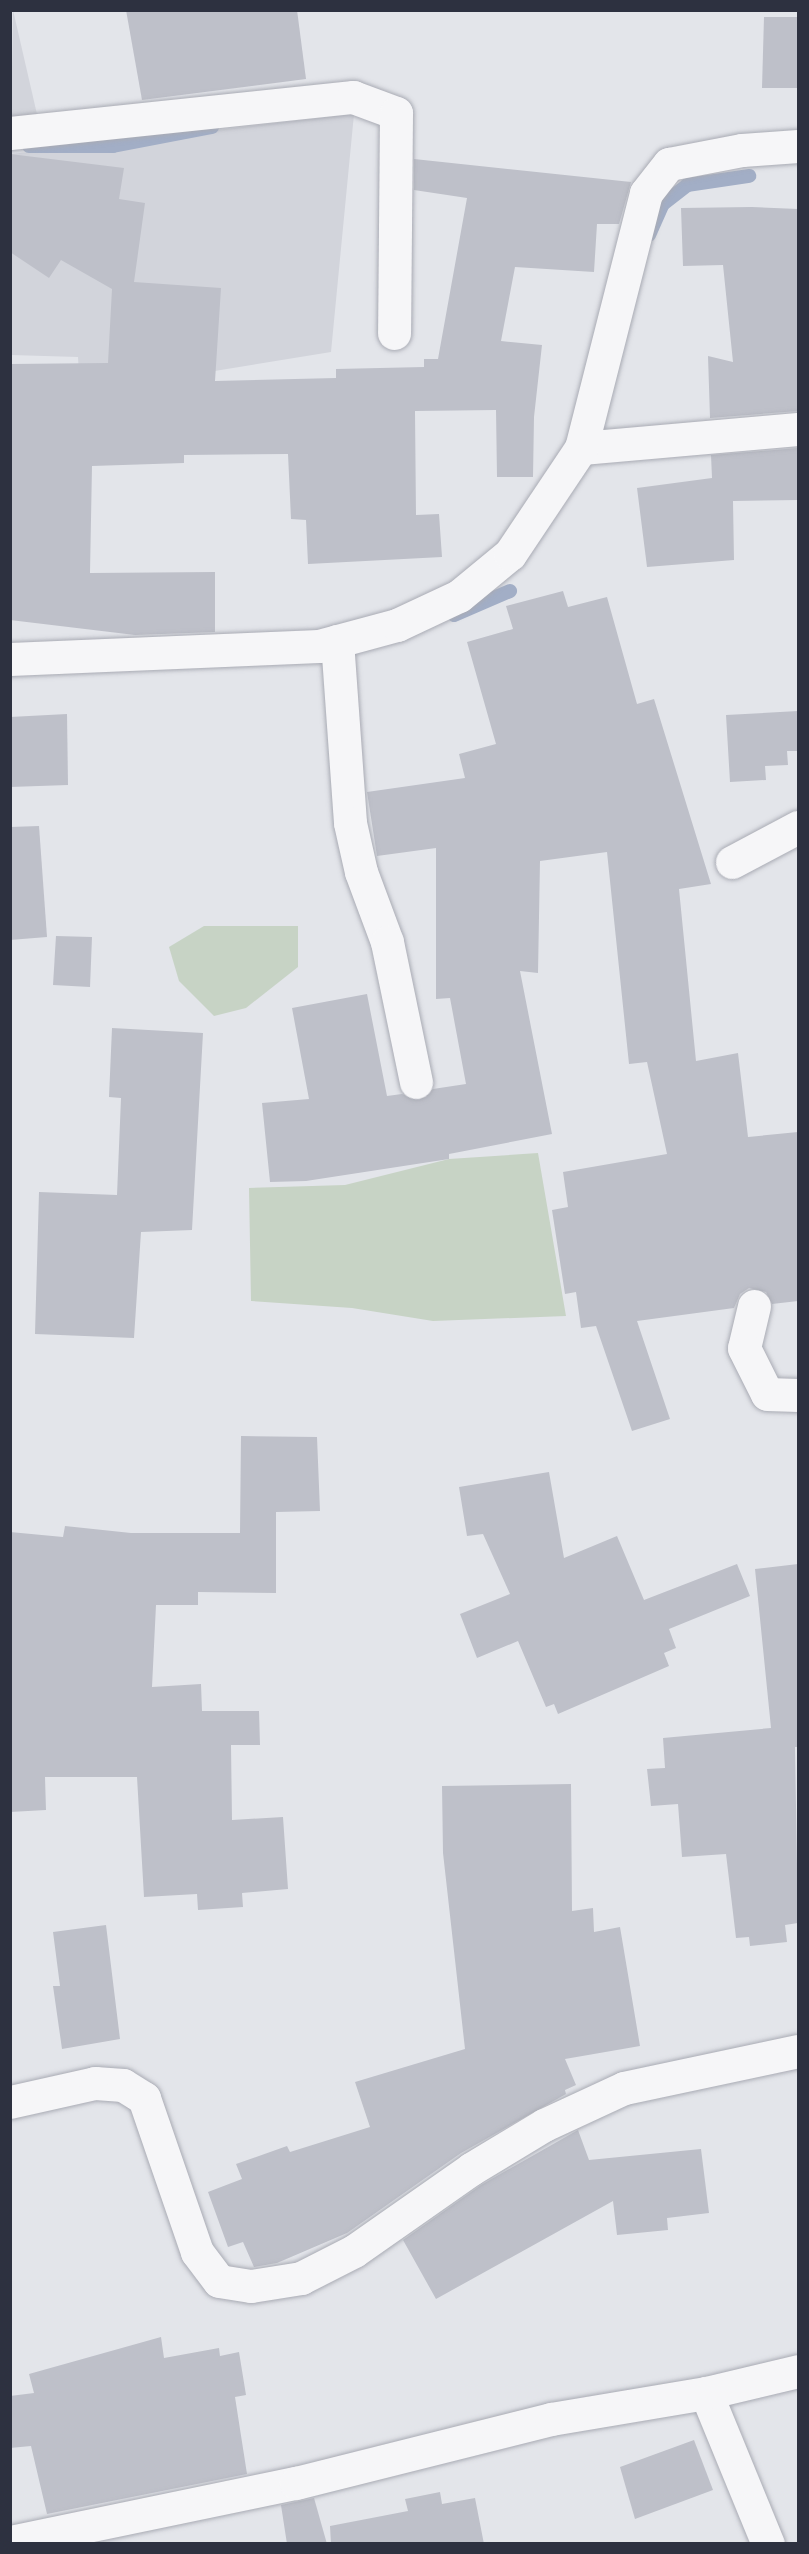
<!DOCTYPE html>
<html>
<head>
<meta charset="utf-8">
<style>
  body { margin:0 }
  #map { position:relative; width:809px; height:2554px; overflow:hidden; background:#e3e5ea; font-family:Overpass,sans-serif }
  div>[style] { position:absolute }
  .built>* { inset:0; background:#d2d4db }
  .green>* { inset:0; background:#c7d3c5 }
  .stream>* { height:14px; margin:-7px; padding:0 7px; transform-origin:7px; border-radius:7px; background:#a2aec6 }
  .building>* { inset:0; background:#bec0c9 }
  .roads { filter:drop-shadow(0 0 2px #a9abb4) drop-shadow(0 0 2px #a9abb4) }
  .minor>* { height:33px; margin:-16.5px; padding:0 16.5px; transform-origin:16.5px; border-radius:16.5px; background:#f6f6f8 }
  span { translate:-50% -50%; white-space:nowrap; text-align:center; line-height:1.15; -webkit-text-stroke:6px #f3f4f7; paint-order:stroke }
  .frame { position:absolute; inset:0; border:12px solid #2d3140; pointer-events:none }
</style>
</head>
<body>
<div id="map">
  <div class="built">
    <div style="clip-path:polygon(13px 10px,39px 123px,11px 125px)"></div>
    <div style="clip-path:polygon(354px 114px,331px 352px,80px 393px,78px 357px,11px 355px,11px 154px)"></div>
  </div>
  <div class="green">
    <div style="clip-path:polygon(204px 926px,298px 926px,298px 967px,246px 1008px,214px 1016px,179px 981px,169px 947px)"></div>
    <div style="clip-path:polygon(538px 1153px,566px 1316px,433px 1321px,352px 1308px,251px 1301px,249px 1188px,345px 1185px,449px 1159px)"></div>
  </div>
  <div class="stream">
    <div style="left:29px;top:146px;width:84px"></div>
    <div style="left:113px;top:146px;width:101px;rotate:-10.9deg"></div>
    <div style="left:649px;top:235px;width:34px;rotate:-66deg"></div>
    <div style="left:663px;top:204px;width:31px;rotate:-38deg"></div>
    <div style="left:687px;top:185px;width:63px;rotate:-8.3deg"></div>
    <div style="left:454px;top:615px;width:61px;rotate:-23.2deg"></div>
  </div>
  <div class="building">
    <div style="clip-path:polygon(126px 10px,297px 10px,306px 79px,142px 100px)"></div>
    <div style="clip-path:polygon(764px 17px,798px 17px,798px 88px,762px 88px)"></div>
    <div style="clip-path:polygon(10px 154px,124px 168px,119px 199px,145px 203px,134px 282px,221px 288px,215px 381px,336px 378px,336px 369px,424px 367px,424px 359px,438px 359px,467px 198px,414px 190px,414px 159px,631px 182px,619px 224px,597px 224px,594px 272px,515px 267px,501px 341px,542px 345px,534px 417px,533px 477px,497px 477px,496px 410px,415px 411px,416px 515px,439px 514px,442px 557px,308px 564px,306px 520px,291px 519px,288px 454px,184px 455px,184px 463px,92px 466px,90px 573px,215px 572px,215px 632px,135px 635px,10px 620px,10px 364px,108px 363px,112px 289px,61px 260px,49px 278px,10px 252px)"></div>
    <div style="clip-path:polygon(752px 207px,798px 209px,798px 411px,710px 418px,708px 356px,733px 362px,723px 265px,683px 266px,681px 208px)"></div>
    <div style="clip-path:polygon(798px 448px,798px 500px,733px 501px,734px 560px,647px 567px,637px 488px,712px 478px,711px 455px)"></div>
    <div style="clip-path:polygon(563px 591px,568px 607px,607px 597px,637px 704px,654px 699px,711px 884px,679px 889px,696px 1061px,738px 1053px,748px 1137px,798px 1132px,798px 1301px,772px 1304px,766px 1292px,749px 1288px,740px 1294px,734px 1308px,637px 1321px,670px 1419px,632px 1431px,596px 1326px,581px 1328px,576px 1292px,565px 1294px,552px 1210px,568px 1207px,563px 1172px,667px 1154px,647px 1062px,629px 1064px,607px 852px,540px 861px,538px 973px,520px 971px,552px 1134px,449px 1154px,449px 1159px,306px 1181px,270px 1182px,262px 1103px,309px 1099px,292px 1008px,367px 994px,387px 1096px,402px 1094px,419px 1100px,433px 1089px,466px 1084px,450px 998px,436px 999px,436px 848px,377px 856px,367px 792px,465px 778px,459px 754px,496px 744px,467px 642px,513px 629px,506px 606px)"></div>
    <div style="clip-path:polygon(798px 711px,798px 751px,787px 751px,788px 765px,765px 766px,766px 780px,730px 782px,726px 715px)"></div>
    <div style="clip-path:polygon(67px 714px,68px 785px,10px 787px,10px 717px)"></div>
    <div style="clip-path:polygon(39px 826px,47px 937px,10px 940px,10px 827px)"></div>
    <div style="clip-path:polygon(56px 936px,92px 937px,90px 987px,53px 985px)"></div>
    <div style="clip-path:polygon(112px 1028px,203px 1033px,192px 1230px,141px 1232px,134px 1338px,35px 1334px,39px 1192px,117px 1195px,121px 1098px,109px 1097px)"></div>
    <div style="clip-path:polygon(241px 1436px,317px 1437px,320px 1511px,276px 1512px,276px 1593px,198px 1592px,198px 1605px,156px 1605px,152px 1687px,201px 1684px,202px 1711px,259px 1711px,260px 1745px,231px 1745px,232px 1820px,283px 1817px,288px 1889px,242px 1893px,243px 1907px,198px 1910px,197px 1894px,144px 1897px,137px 1777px,45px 1777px,46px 1810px,10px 1812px,10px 1532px,63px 1537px,65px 1526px,131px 1533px,240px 1533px)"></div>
    <div style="clip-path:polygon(549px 1472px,564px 1558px,617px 1536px,644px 1600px,737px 1564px,750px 1596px,669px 1629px,676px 1648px,664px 1653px,669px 1666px,558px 1714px,554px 1704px,546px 1707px,518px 1641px,477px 1658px,460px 1614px,510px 1594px,483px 1534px,467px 1536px,459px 1487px)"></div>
    <div style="clip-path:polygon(798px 1564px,798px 1747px,795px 1747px,798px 1923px,785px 1925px,787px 1942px,750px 1946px,749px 1937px,736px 1938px,726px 1854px,682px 1857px,678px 1804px,651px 1806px,647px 1769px,665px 1768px,663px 1738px,771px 1728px,755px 1569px)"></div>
    <div style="clip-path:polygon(571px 1784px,572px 1911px,593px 1908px,594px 1932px,620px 1927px,640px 2046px,565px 2059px,576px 2085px,565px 2090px,566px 2094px,461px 2153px,347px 2233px,277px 2263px,254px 2267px,243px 2242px,228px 2247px,208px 2192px,242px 2179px,236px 2164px,287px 2146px,290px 2152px,370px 2127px,355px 2082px,465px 2049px,443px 1853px,442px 1786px)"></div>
    <div style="clip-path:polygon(106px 1925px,120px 2039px,62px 2049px,53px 1986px,60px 1986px,53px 1932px)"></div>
    <div style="clip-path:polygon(578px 2130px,589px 2160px,701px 2149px,709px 2213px,667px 2218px,668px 2230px,617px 2235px,613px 2201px,436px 2299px,403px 2240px,481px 2185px)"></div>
    <div style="clip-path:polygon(161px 2337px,164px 2358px,219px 2348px,220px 2356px,239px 2352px,246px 2395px,235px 2397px,247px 2474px,47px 2514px,31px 2446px,10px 2448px,10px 2396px,34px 2393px,29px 2374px)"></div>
    <div style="clip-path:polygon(694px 2440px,713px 2490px,635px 2519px,620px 2467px)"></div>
    <div style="clip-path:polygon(440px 2492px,442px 2504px,475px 2498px,484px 2544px,331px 2544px,330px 2526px,408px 2511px,405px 2499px)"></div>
    <div style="clip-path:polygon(314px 2498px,327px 2544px,287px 2544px,281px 2505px)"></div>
  </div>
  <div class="roads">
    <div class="minor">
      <div style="left:10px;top:133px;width:345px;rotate:-6deg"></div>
      <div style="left:353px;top:97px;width:46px;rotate:20.4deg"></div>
      <div style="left:396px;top:113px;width:220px;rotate:90.5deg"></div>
      <div style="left:581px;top:448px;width:218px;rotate:-5deg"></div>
      <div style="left:337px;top:641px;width:182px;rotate:85.9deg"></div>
      <div style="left:350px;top:823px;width:50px;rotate:77.3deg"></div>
      <div style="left:361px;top:872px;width:75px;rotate:69.6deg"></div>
      <div style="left:387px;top:942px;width:143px;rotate:78.3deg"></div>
      <div style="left:10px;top:659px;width:309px;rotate:-2.4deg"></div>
      <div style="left:319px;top:646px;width:81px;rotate:-15.1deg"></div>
      <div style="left:397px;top:625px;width:68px;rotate:-25.1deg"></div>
      <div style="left:459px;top:596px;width:66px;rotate:-39.5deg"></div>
      <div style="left:510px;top:554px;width:128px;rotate:-56.2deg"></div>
      <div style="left:581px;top:448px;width:263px;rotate:-75.7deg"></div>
      <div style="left:646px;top:193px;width:37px;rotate:-52deg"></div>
      <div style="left:669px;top:164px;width:74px;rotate:-10.9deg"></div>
      <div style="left:742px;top:150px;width:56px;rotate:-4.1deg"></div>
      <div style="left:732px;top:862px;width:75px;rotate:-27.9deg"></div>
      <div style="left:754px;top:1306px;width:43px;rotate:103.4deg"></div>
      <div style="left:744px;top:1348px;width:51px;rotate:63.4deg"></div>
      <div style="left:767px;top:1394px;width:31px;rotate:2deg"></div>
      <div style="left:10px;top:2102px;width:87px;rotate:-12.6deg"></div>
      <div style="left:95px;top:2083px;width:28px;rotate:4deg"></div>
      <div style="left:123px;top:2085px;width:25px;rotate:32deg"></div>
      <div style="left:144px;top:2098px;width:163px;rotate:71deg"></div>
      <div style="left:197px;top:2252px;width:36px;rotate:53deg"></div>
      <div style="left:219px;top:2281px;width:32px;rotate:9deg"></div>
      <div style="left:251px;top:2286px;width:51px;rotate:-9.1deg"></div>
      <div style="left:301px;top:2278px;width:59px;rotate:-27deg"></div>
      <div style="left:354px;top:2251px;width:143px;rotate:-35deg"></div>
      <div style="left:471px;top:2169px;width:85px;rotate:-31.1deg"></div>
      <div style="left:544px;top:2125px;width:88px;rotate:-24.8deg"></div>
      <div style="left:624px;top:2088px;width:178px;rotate:-12deg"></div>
      <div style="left:706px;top:2393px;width:163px;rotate:67.7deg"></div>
      <div style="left:10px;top:2542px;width:292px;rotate:-11.7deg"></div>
      <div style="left:296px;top:2483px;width:263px;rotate:-14.1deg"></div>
      <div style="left:551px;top:2419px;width:157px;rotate:-9.5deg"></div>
      <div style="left:706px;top:2393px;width:95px;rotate:-13.4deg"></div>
    </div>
  </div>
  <div class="frame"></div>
</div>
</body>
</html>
